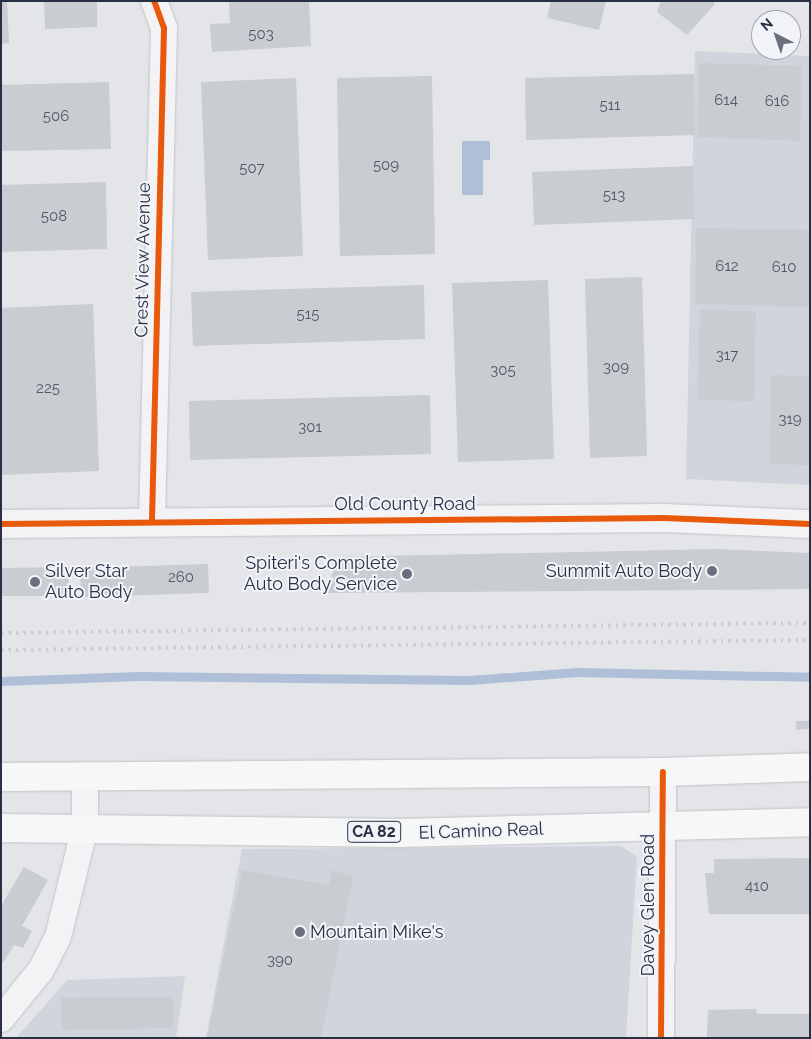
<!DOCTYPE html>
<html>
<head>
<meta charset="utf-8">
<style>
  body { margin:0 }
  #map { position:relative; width:811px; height:1039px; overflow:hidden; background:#e3e5e9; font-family:Raleway,sans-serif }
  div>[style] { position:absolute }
  .built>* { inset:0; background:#d1d4dc }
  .water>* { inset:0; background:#aebfd7 }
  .stream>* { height:9px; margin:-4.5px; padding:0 4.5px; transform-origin:4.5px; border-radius:4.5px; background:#aebfd7 }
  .building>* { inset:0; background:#c9ccd0 }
  .roads { filter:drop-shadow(0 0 1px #c1c3c7) drop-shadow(0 0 1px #c1c3c7) }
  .minor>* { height:26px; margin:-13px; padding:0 13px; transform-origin:13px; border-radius:13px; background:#f3f3f5 }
  .tertiary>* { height:28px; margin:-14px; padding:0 14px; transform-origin:14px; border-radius:14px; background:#f3f3f5 }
  .primary>* { height:28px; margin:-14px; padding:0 14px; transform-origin:14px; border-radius:14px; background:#f6f7f7 }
  .rail>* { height:4px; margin-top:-2px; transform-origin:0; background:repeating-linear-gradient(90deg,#ccced1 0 2.5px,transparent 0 7.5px) }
  .cycleway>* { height:6px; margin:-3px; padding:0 3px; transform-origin:3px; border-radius:3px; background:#e8590c }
  .dots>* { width:14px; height:14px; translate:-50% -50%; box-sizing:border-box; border:2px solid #f1f3f8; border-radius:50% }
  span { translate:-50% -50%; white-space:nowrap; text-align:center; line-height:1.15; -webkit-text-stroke:4px #f1f3f8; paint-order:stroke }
  .number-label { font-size:15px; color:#515869 }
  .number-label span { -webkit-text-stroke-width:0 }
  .shield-label span { padding:1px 4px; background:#f1f3f8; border:1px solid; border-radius:4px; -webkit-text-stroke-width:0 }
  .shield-label { font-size:16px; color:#273045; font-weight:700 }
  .street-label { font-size:18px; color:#273045 }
  .poi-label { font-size:18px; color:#273045 }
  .right { translate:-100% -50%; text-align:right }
  .left { translate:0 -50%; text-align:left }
  .frame { position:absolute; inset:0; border:2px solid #273045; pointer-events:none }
  .north { position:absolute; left:751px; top:10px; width:50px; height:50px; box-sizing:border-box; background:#f1f3f8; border:1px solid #a0a5b0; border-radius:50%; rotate:319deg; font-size:14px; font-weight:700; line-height:20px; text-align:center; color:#273045 }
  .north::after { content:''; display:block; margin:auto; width:18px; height:22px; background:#696f7e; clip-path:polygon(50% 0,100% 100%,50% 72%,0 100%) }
</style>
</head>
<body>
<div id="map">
  <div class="built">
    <div style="clip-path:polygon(695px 51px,810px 56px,810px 485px,686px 479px)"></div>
    <div style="clip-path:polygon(621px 846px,637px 857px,626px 1038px,206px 1038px,242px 849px)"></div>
    <div style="clip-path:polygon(185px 976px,176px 1038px,16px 1038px,67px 980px)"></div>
  </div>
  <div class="water">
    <div style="clip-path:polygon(462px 141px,490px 141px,490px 160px,483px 160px,483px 195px,462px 195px)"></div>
  </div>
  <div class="stream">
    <div style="left:1px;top:681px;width:138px;rotate:-2.1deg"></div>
    <div style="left:139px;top:676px;width:330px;rotate:0.7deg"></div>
    <div style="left:469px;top:680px;width:109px;rotate:-4.2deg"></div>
    <div style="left:578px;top:672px;width:232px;rotate:1.2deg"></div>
  </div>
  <div class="building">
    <div style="clip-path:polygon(1px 1px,7px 1px,9px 43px,1px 44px)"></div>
    <div style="clip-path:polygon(44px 1px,97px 1px,97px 27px,45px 29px)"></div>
    <div style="clip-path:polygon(229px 1px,309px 1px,311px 46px,212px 52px,210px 24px,230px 23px)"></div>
    <div style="clip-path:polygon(551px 1px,606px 1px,599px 30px,547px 18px)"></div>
    <div style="clip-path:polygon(661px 1px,712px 1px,715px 4px,687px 35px,657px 12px)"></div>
    <div style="clip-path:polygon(699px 63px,802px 66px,800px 141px,697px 137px)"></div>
    <div style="clip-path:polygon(694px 74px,695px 135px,526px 140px,525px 78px)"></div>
    <div style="clip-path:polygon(432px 76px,435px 254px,340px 256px,337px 78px)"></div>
    <div style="clip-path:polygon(296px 78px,303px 256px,208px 260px,201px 82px)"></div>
    <div style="clip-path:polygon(109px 82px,111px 149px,1px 151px,1px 85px)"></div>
    <div style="clip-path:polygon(693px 166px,695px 219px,534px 225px,532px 172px)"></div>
    <div style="clip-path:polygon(106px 182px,107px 249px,1px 252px,1px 185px)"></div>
    <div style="clip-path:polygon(696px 228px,810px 230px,810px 307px,695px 304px)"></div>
    <div style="clip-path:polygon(642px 277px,647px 456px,590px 458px,585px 279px)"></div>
    <div style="clip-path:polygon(548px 280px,554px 459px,458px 462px,452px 283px)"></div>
    <div style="clip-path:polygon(424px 285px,425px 339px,193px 346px,191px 292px)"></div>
    <div style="clip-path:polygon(93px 304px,99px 471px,1px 475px,1px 308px)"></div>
    <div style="clip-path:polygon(700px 310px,756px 311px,754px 401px,697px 400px)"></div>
    <div style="clip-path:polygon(771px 375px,810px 376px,810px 465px,769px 464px)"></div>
    <div style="clip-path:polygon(430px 395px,431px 454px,190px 460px,189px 401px)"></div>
    <div style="clip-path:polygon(716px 549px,810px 553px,810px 589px,326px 593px,338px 557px)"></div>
    <div style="clip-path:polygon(208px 564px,209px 593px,81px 597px,80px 568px)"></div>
    <div style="clip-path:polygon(69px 567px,69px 596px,1px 596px,1px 568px)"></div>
    <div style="clip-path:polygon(796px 721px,810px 721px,810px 729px,796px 730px)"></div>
    <div style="clip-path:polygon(810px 858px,810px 914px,709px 914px,705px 873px,714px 873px,714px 859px)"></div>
    <div style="clip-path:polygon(24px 867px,48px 880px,22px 926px,32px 931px,23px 948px,14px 945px,1px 966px,1px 906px)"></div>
    <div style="clip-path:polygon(242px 870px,329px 885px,332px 870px,353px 877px,321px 1038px,207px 1038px)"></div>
    <div style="clip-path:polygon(173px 997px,173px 1028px,62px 1030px,61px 998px)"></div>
    <div style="clip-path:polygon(756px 1009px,757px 1014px,810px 1014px,810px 1038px,707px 1038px,708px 1010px)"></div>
  </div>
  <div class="roads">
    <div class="minor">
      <div style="left:152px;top:520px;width:492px;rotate:-88.6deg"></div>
      <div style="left:164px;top:28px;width:29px;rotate:-110deg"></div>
      <div style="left:1px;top:1019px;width:63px;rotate:-50.8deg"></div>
      <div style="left:41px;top:970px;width:37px;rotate:-63deg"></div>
      <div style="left:58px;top:937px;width:113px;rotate:-76.2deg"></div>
      <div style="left:85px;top:827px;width:51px;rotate:-90deg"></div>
      <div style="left:661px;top:1038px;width:266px;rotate:-89.6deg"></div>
    </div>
    <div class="tertiary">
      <div style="left:1px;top:524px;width:663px;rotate:-0.52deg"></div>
      <div style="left:664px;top:518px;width:146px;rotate:2.4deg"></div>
    </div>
    <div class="primary">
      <div style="left:1px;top:777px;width:662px;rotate:-0.43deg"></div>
      <div style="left:663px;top:772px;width:147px;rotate:-1.9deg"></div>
      <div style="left:1px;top:828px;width:400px;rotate:0.7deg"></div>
      <div style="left:401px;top:833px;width:409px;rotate:-1.5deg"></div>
    </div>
  </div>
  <div class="rail">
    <div style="left:1px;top:633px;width:809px;rotate:-0.71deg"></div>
    <div style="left:1px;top:650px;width:809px;rotate:-0.71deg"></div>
  </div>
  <div class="cycleway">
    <div style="left:152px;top:520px;width:492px;rotate:-88.6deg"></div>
    <div style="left:164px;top:28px;width:29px;rotate:-110deg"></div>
    <div style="left:1px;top:524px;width:663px;rotate:-0.52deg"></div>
    <div style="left:664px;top:518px;width:146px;rotate:2.4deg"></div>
    <div style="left:661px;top:1038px;width:266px;rotate:-89.6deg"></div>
  </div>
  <div class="dots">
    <div style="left:712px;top:571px;background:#696f7e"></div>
    <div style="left:407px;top:574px;background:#696f7e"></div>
    <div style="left:35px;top:582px;background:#696f7e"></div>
    <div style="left:300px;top:932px;background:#696f7e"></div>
  </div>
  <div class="number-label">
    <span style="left:261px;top:35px">503</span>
    <span style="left:726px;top:101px">614</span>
    <span style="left:777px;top:102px">616</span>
    <span style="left:610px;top:106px">511</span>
    <span style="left:56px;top:117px">506</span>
    <span style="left:386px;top:166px">509</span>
    <span style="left:252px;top:169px">507</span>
    <span style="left:614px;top:196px">513</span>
    <span style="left:54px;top:217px">508</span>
    <span style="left:727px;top:267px">612</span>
    <span style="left:784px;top:268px">610</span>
    <span style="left:308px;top:315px">515</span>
    <span style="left:727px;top:356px">317</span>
    <span style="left:616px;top:368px">309</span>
    <span style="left:503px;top:371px">305</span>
    <span style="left:48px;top:389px">225</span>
    <span style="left:790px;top:420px">319</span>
    <span style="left:310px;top:428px">301</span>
    <span style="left:181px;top:578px">260</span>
    <span style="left:757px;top:887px">410</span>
    <span style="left:280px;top:961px">390</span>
  </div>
  <div class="shield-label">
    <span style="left:374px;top:832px">CA 82</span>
  </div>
  <div class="street-label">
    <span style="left:143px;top:260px;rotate:-89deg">Crest View Avenue</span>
    <span style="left:405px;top:504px">Old County Road</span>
    <span style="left:481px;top:831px;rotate:-2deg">El Camino Real</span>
    <span style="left:648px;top:905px;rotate:-90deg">Davey Glen Road</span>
  </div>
  <div class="poi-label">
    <span class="right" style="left:397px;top:574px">Spiteri's Complete<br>Auto Body Service</span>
    <span class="right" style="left:702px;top:571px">Summit Auto Body</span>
    <span class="left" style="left:45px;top:582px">Silver Star<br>Auto Body</span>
    <span class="left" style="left:310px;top:932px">Mountain Mike's</span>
  </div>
  <div class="frame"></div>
  <div class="north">N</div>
</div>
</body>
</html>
